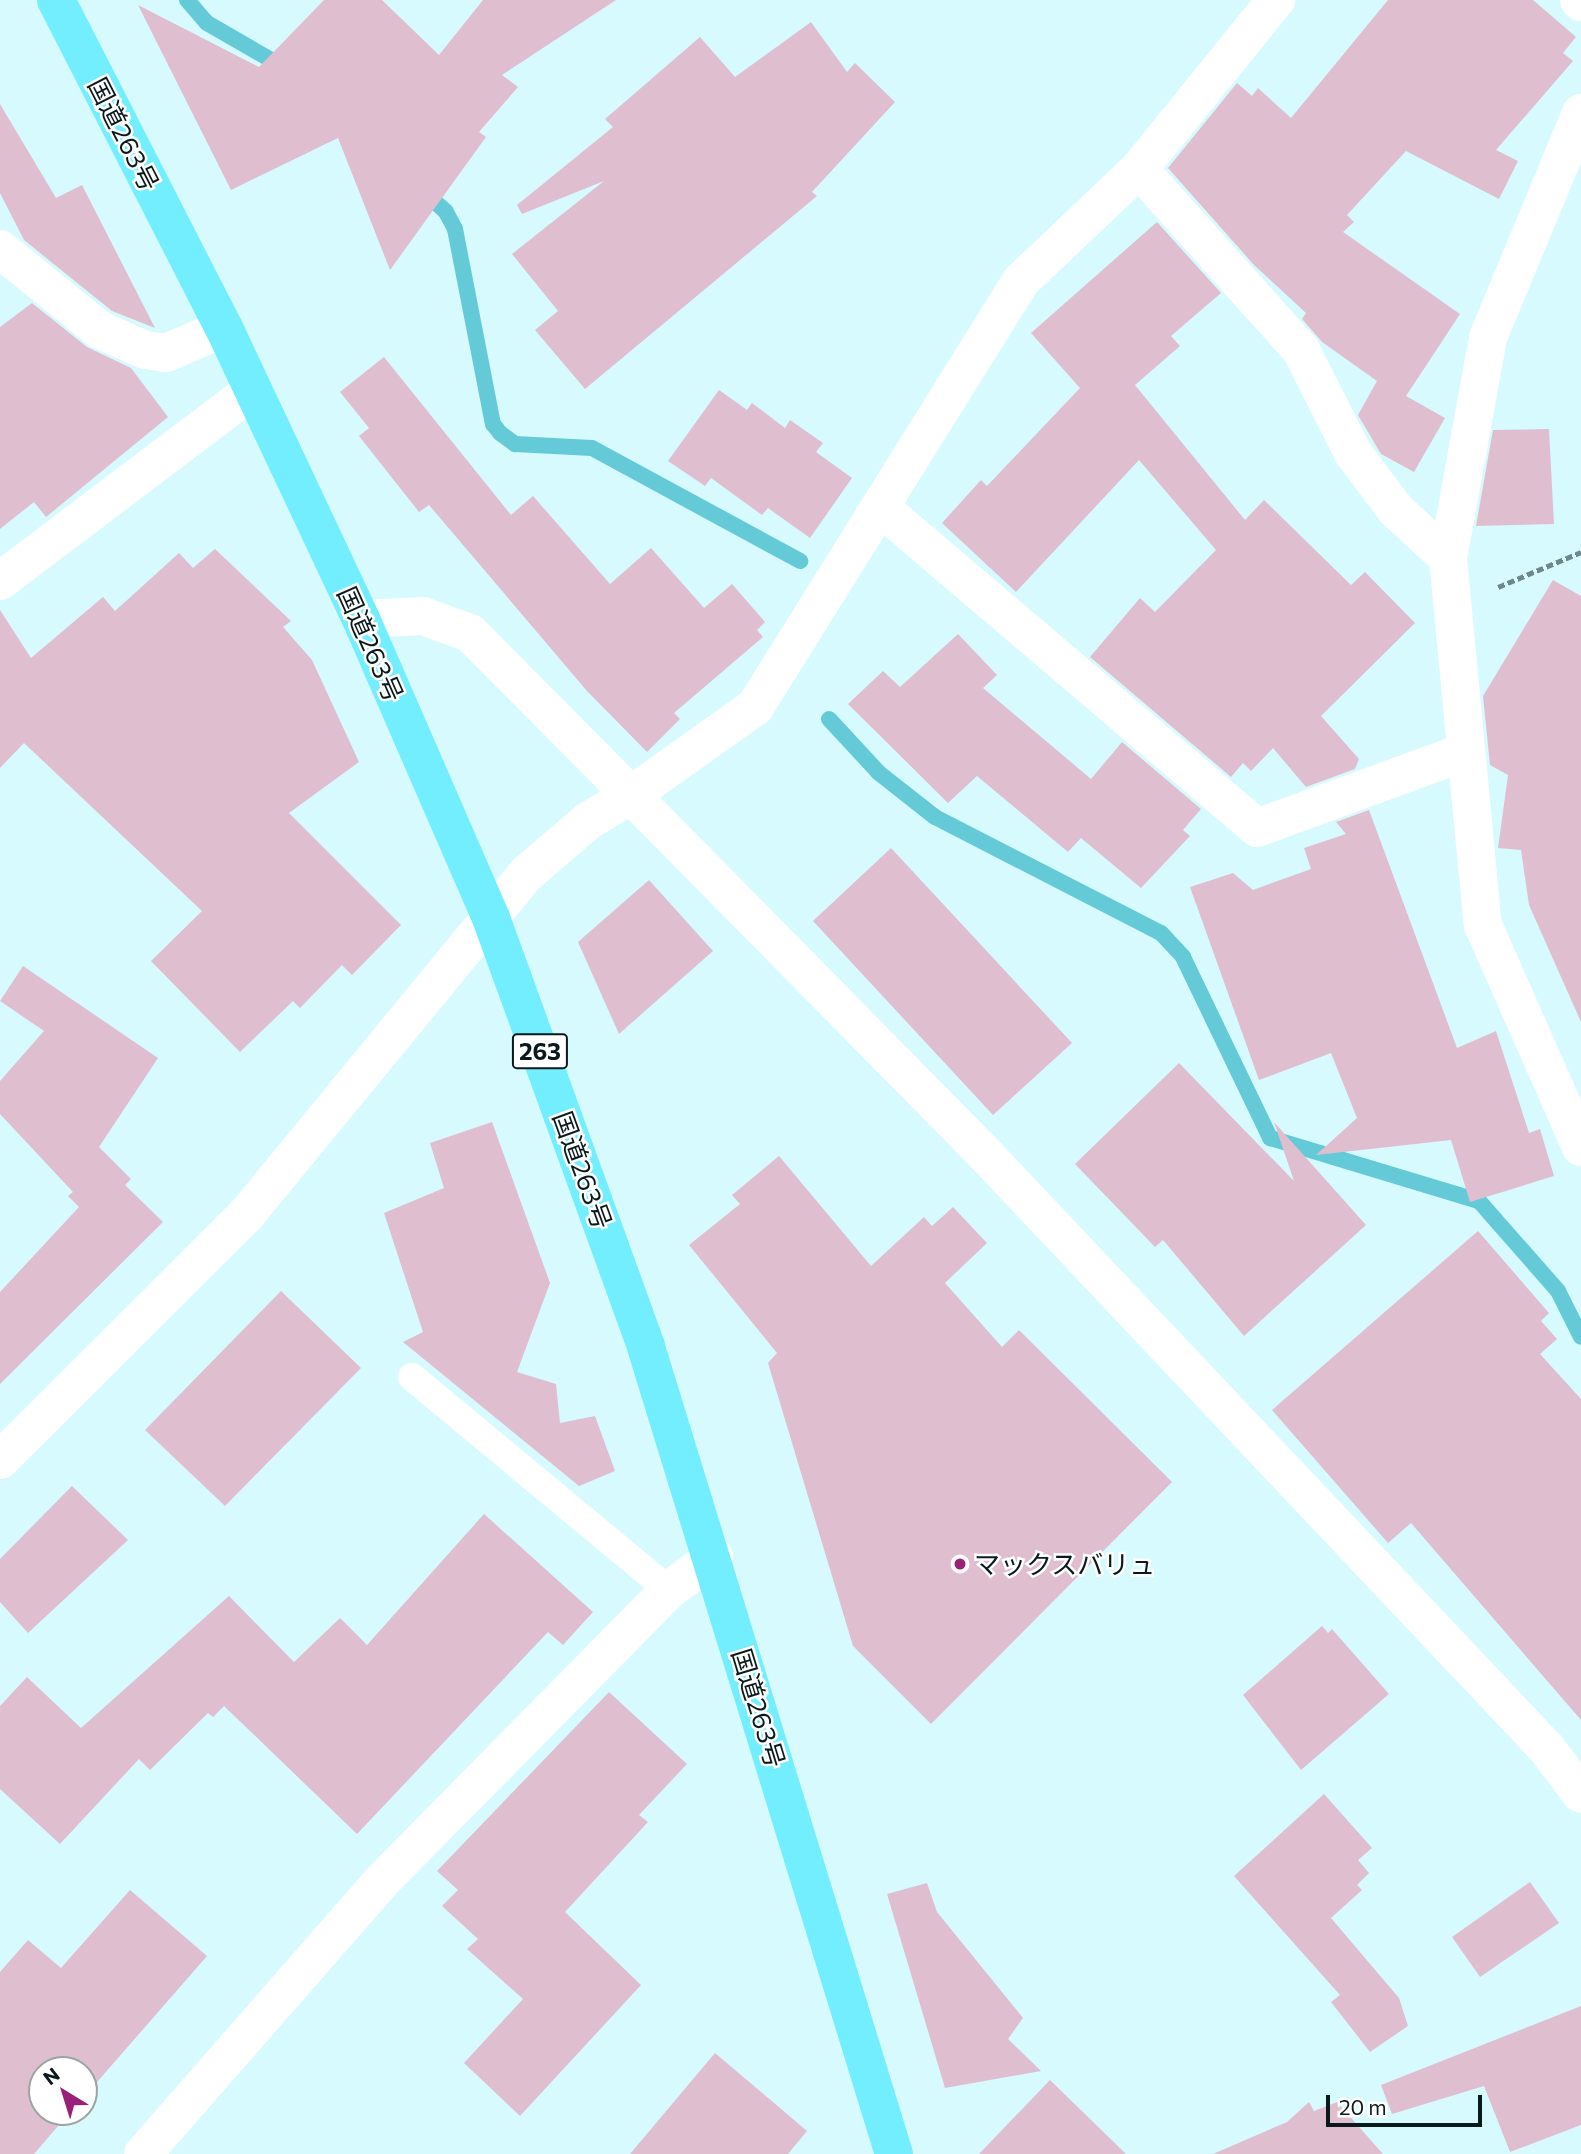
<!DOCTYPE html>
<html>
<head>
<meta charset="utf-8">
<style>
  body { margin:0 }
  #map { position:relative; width:1581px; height:2154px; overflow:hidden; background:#d7faff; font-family:Commissioner,"Noto Sans JP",sans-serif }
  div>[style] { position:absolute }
  .stream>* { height:16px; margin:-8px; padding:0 8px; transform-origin:8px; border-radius:8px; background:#65cad7 }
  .building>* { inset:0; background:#dfbed0 }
  .path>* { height:4.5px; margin-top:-2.25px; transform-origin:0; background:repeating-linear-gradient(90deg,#6e878a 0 7px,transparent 0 10.5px) }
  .service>* { height:28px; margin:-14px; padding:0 14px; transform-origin:14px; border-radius:14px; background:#fff }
  .minor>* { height:38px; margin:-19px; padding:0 19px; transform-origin:19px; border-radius:19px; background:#fff }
  .tertiary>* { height:38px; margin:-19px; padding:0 19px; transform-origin:19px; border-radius:19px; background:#fff }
  .trunk>* { height:38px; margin:-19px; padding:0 19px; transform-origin:19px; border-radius:19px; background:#72eefe }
  .dots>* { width:19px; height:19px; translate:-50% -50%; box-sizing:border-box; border:4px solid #fff; border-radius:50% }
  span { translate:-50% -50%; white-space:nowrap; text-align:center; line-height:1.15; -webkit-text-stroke:5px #fff; paint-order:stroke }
  .shield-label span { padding:2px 5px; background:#fff; border:2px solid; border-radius:5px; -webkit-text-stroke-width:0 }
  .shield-label { font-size:24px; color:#0a1a1c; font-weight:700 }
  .street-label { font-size:26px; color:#0a1a1c }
  .poi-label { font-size:26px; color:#0a1a1c }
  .left { translate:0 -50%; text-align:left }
  .north { position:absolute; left:28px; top:2056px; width:70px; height:70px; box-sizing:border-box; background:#fff; border:2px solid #9da3a4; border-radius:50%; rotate:322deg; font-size:19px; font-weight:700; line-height:28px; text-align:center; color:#0a1a1c }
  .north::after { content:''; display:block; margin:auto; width:24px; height:32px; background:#9b2077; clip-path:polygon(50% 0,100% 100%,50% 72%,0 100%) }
  .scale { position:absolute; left:1326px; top:2095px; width:156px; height:32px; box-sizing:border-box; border:4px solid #0a1a1c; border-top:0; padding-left:9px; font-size:21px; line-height:24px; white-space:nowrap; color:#0a1a1c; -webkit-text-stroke:5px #fff; paint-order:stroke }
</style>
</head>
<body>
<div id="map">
  <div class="stream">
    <div style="left:187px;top:0;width:30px;rotate:49deg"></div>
    <div style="left:207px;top:23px;width:90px;rotate:30deg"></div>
    <div style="left:423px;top:191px;width:31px;rotate:42deg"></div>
    <div style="left:446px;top:212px;width:19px;rotate:62deg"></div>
    <div style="left:455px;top:229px;width:199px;rotate:79deg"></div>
    <div style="left:493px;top:424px;width:11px;rotate:52deg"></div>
    <div style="left:500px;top:433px;width:19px;rotate:36deg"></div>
    <div style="left:515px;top:444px;width:77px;rotate:3deg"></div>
    <div style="left:592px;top:448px;width:237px;rotate:28.5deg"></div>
    <div style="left:829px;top:719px;width:74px;rotate:47.2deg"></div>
    <div style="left:879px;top:773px;width:71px;rotate:38.2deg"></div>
    <div style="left:935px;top:817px;width:254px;rotate:27.2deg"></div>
    <div style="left:1161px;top:933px;width:33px;rotate:47deg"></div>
    <div style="left:1183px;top:957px;width:201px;rotate:64.3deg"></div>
    <div style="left:1270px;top:1138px;width:218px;rotate:16.8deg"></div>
    <div style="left:1479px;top:1201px;width:120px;rotate:48.7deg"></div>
    <div style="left:1558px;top:1291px;width:51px;rotate:63.4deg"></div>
  </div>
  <div class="building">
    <div style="clip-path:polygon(324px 0,382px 0,439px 55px,483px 0,616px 0,502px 75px,518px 87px,479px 132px,486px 137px,390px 270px,338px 138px,231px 190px,138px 5px,259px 67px)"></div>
    <div style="clip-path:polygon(1388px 0,1533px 0,1576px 37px,1563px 53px,1573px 61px,1496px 150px,1518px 161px,1499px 199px,1406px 151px,1347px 215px,1354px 222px,1343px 232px,1460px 314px,1406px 396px,1445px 418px,1414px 472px,1381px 454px,1358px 415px,1377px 381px,1322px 342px,1302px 319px,1306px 313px,1254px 265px,1168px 168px,1237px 83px,1252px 96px,1258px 88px,1291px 118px)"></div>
    <div style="clip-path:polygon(811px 22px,847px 72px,855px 63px,895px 102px,812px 192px,817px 196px,585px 389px,535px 330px,558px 311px,512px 254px,604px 181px,522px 214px,517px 205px,613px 127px,605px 119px,700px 37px,735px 77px)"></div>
    <div style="clip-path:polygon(0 104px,56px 198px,82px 185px,155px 328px,112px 311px,24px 240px,0 193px)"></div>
    <div style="clip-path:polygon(1157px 222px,1221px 293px,1171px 336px,1180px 346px,1135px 385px,1245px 520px,1264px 500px,1351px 585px,1365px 572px,1415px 623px,1321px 716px,1359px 759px,1355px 769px,1306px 787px,1273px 748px,1251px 771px,1243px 763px,1231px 777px,1090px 657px,1140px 598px,1155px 612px,1216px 550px,1139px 460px,1016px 592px,942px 523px,981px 480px,987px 486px,1080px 388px,1031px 333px)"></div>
    <div style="clip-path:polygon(32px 303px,87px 347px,131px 368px,168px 417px,46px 517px,34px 502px,0 529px,0 327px)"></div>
    <div style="clip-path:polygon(384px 357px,511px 515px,533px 496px,610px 584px,651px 548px,704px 608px,732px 584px,765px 622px,757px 630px,763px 637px,674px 713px,680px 719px,647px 752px,587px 691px,429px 505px,419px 512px,359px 436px,369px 428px,340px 392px)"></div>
    <div style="clip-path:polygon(719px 390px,747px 410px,752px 403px,785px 428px,790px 420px,823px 443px,816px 452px,852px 478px,810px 538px,768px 508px,762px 515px,711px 478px,705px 486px,668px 461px)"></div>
    <div style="clip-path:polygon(1549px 429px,1554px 524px,1476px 526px,1493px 430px)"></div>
    <div style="clip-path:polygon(215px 549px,291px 621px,283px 627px,312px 660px,359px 762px,289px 813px,401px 925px,352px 975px,342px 965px,300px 1008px,293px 1001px,240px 1052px,151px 961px,202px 911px,24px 743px,0 768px,0 610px,31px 658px,103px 597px,115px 611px,179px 553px,193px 568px)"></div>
    <div style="clip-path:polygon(1553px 580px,1581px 596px,1581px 1022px,1529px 905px,1521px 850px,1498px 848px,1508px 775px,1490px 765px,1483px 696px)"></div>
    <div style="clip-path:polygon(958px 634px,997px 675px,983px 688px,1091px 779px,1122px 742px,1201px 809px,1183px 830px,1190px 836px,1141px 888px,1081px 838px,1068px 852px,977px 776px,948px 803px,848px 704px,883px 671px,900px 687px)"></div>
    <div style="clip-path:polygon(1369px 810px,1457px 1048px,1496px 1031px,1529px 1133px,1540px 1129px,1554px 1176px,1470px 1202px,1451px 1140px,1316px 1155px,1357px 1118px,1331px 1053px,1259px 1080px,1190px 887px,1233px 873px,1253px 890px,1311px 869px,1304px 848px,1346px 834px,1336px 822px)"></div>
    <div style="clip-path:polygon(891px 848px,1072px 1043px,993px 1115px,813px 921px)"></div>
    <div style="clip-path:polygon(649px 880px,713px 951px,619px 1034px,578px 942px)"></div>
    <div style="clip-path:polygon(23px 966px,158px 1058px,99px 1147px,131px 1179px,125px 1185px,163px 1222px,0 1384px,0 1292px,79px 1207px,68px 1196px,73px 1192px,0 1114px,0 1081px,44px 1031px,0 1001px)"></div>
    <div style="clip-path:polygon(1179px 1063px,1294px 1181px,1274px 1122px,1366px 1225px,1244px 1336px,1163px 1240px,1155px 1247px,1075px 1164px)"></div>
    <div style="clip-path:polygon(492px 1122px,550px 1283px,517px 1372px,556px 1384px,560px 1423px,595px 1416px,615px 1471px,579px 1486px,403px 1342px,423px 1332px,384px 1213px,444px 1188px,430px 1143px)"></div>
    <div style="clip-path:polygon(779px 1156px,871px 1266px,924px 1217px,932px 1226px,953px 1207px,987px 1243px,945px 1283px,1002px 1347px,1019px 1330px,1172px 1482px,931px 1724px,853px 1646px,768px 1363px,777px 1353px,689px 1245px,740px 1204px,732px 1195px)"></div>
    <div style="clip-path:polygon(1478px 1231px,1549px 1313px,1541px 1321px,1557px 1339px,1540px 1354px,1581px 1399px,1581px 1720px,1411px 1523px,1388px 1543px,1272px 1410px)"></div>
    <div style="clip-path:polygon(281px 1291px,361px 1368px,225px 1506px,145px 1430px)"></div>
    <div style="clip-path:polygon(72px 1486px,128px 1540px,28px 1633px,0 1602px,0 1559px)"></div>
    <div style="clip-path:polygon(484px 1514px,593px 1612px,563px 1645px,548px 1632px,357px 1834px,224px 1706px,213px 1717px,208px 1713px,150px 1770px,139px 1759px,60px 1844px,0 1789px,0 1706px,27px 1677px,81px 1728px,229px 1596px,294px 1662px,340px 1618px,367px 1645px)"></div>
    <div style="clip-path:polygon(1322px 1626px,1328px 1633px,1332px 1629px,1389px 1694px,1301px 1770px,1243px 1695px)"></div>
    <div style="clip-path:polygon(609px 1692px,687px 1764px,639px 1815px,648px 1822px,565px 1912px,641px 1985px,520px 2116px,464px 2063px,523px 1999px,467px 1949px,478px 1939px,442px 1906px,458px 1890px,437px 1871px)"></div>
    <div style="clip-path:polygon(1324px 1794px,1372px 1848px,1358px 1860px,1369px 1873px,1357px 1885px,1362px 1890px,1331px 1918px,1399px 1998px,1408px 2026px,1370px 2052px,1331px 2002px,1340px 1995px,1234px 1876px)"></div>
    <div style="clip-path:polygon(1530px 1882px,1559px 1923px,1480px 1977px,1452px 1937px)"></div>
    <div style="clip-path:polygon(927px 1883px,937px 1912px,1023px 2018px,1008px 2039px,1041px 2071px,945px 2088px,887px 1894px)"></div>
    <div style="clip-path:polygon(130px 1890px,207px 1956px,84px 2097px,84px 2070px,42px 2070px,42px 2112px,70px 2112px,34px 2154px,0 2154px,0 1972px,28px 1940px,61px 1968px)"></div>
    <div style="clip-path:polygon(1581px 2006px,1581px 2125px,1510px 2152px,1484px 2086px,1392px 2114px,1381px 2085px)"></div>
    <div style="clip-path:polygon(715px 2053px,807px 2131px,788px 2154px,630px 2154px)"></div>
    <div style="clip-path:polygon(1050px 2080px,1126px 2154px,979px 2154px)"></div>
    <div style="clip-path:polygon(1309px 2102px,1314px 2111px,1337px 2102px,1383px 2154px,1213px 2154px,1287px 2122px)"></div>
  </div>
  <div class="path">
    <div style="left:1498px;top:587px;width:90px;rotate:-22.9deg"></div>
  </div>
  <div class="service">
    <div style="left:412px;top:1377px;width:334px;rotate:39.7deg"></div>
  </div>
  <div class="minor">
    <div style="left:1579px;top:0;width:3px;rotate:45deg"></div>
    <div style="left:1581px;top:113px;width:243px;rotate:112.5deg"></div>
    <div style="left:1488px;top:338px;width:224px;rotate:100.3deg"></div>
    <div style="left:1448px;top:558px;width:369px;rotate:84.6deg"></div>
    <div style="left:1483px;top:925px;width:243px;rotate:66.2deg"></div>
    <div style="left:1139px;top:169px;width:218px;rotate:-51deg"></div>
    <div style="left:0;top:249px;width:129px;rotate:39deg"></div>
    <div style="left:100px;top:330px;width:49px;rotate:24deg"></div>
    <div style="left:145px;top:350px;width:21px;rotate:8deg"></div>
    <div style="left:166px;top:353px;width:63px;rotate:-23.3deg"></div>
    <div style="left:880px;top:507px;width:495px;rotate:40.4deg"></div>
    <div style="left:1257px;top:828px;width:221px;rotate:-20.1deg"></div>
    <div style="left:0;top:581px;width:317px;rotate:-37.1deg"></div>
    <div style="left:361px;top:619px;width:62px;rotate:-2.8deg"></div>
    <div style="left:423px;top:616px;width:50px;rotate:19.9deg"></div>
    <div style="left:470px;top:633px;width:228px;rotate:45.2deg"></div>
    <div style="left:631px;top:795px;width:152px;rotate:-35.4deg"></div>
    <div style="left:755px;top:707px;width:502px;rotate:-58.02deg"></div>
    <div style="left:1021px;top:281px;width:163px;rotate:-43.5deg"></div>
    <div style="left:1139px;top:169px;width:243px;rotate:48.2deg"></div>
    <div style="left:1301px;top:350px;width:115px;rotate:63.2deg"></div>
    <div style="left:1353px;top:453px;width:70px;rotate:53.1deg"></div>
    <div style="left:1395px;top:509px;width:72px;rotate:42.8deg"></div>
    <div style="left:143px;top:2154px;width:360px;rotate:-48.8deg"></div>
    <div style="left:380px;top:1883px;width:412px;rotate:-45.4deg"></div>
    <div style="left:669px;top:1590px;width:56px;rotate:-36.3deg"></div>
  </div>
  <div class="tertiary">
    <div style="left:0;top:1460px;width:347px;rotate:-44.9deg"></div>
    <div style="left:246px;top:1215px;width:441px;rotate:-50.6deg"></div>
    <div style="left:526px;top:874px;width:82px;rotate:-40.5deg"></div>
    <div style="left:588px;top:821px;width:50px;rotate:-31.2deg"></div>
    <div style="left:631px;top:795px;width:504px;rotate:45.4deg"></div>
    <div style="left:985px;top:1154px;width:818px;rotate:46.63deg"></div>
    <div style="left:1547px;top:1749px;width:56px;rotate:52.9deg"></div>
  </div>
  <div class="trunk">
    <div style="left:56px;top:0;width:369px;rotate:62.9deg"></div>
    <div style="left:224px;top:328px;width:322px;rotate:64.8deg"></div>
    <div style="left:361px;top:619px;width:326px;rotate:66.5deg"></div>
    <div style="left:491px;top:918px;width:456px;rotate:70.1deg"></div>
    <div style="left:646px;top:1347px;width:844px;rotate:72.92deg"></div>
  </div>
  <div class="dots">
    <div style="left:960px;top:1564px;background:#9b2077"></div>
  </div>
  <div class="shield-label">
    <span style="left:540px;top:1051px">263</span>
  </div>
  <div class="street-label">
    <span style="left:124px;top:134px;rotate:63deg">国道263号</span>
    <span style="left:371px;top:644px;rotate:66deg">国道263号</span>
    <span style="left:583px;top:1170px;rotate:70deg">国道263号</span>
    <span style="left:759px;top:1708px;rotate:73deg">国道263号</span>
  </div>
  <div class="poi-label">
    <span class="left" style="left:974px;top:1564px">マックスバリュ</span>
  </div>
  <div class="north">N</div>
  <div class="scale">20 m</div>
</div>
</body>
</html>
